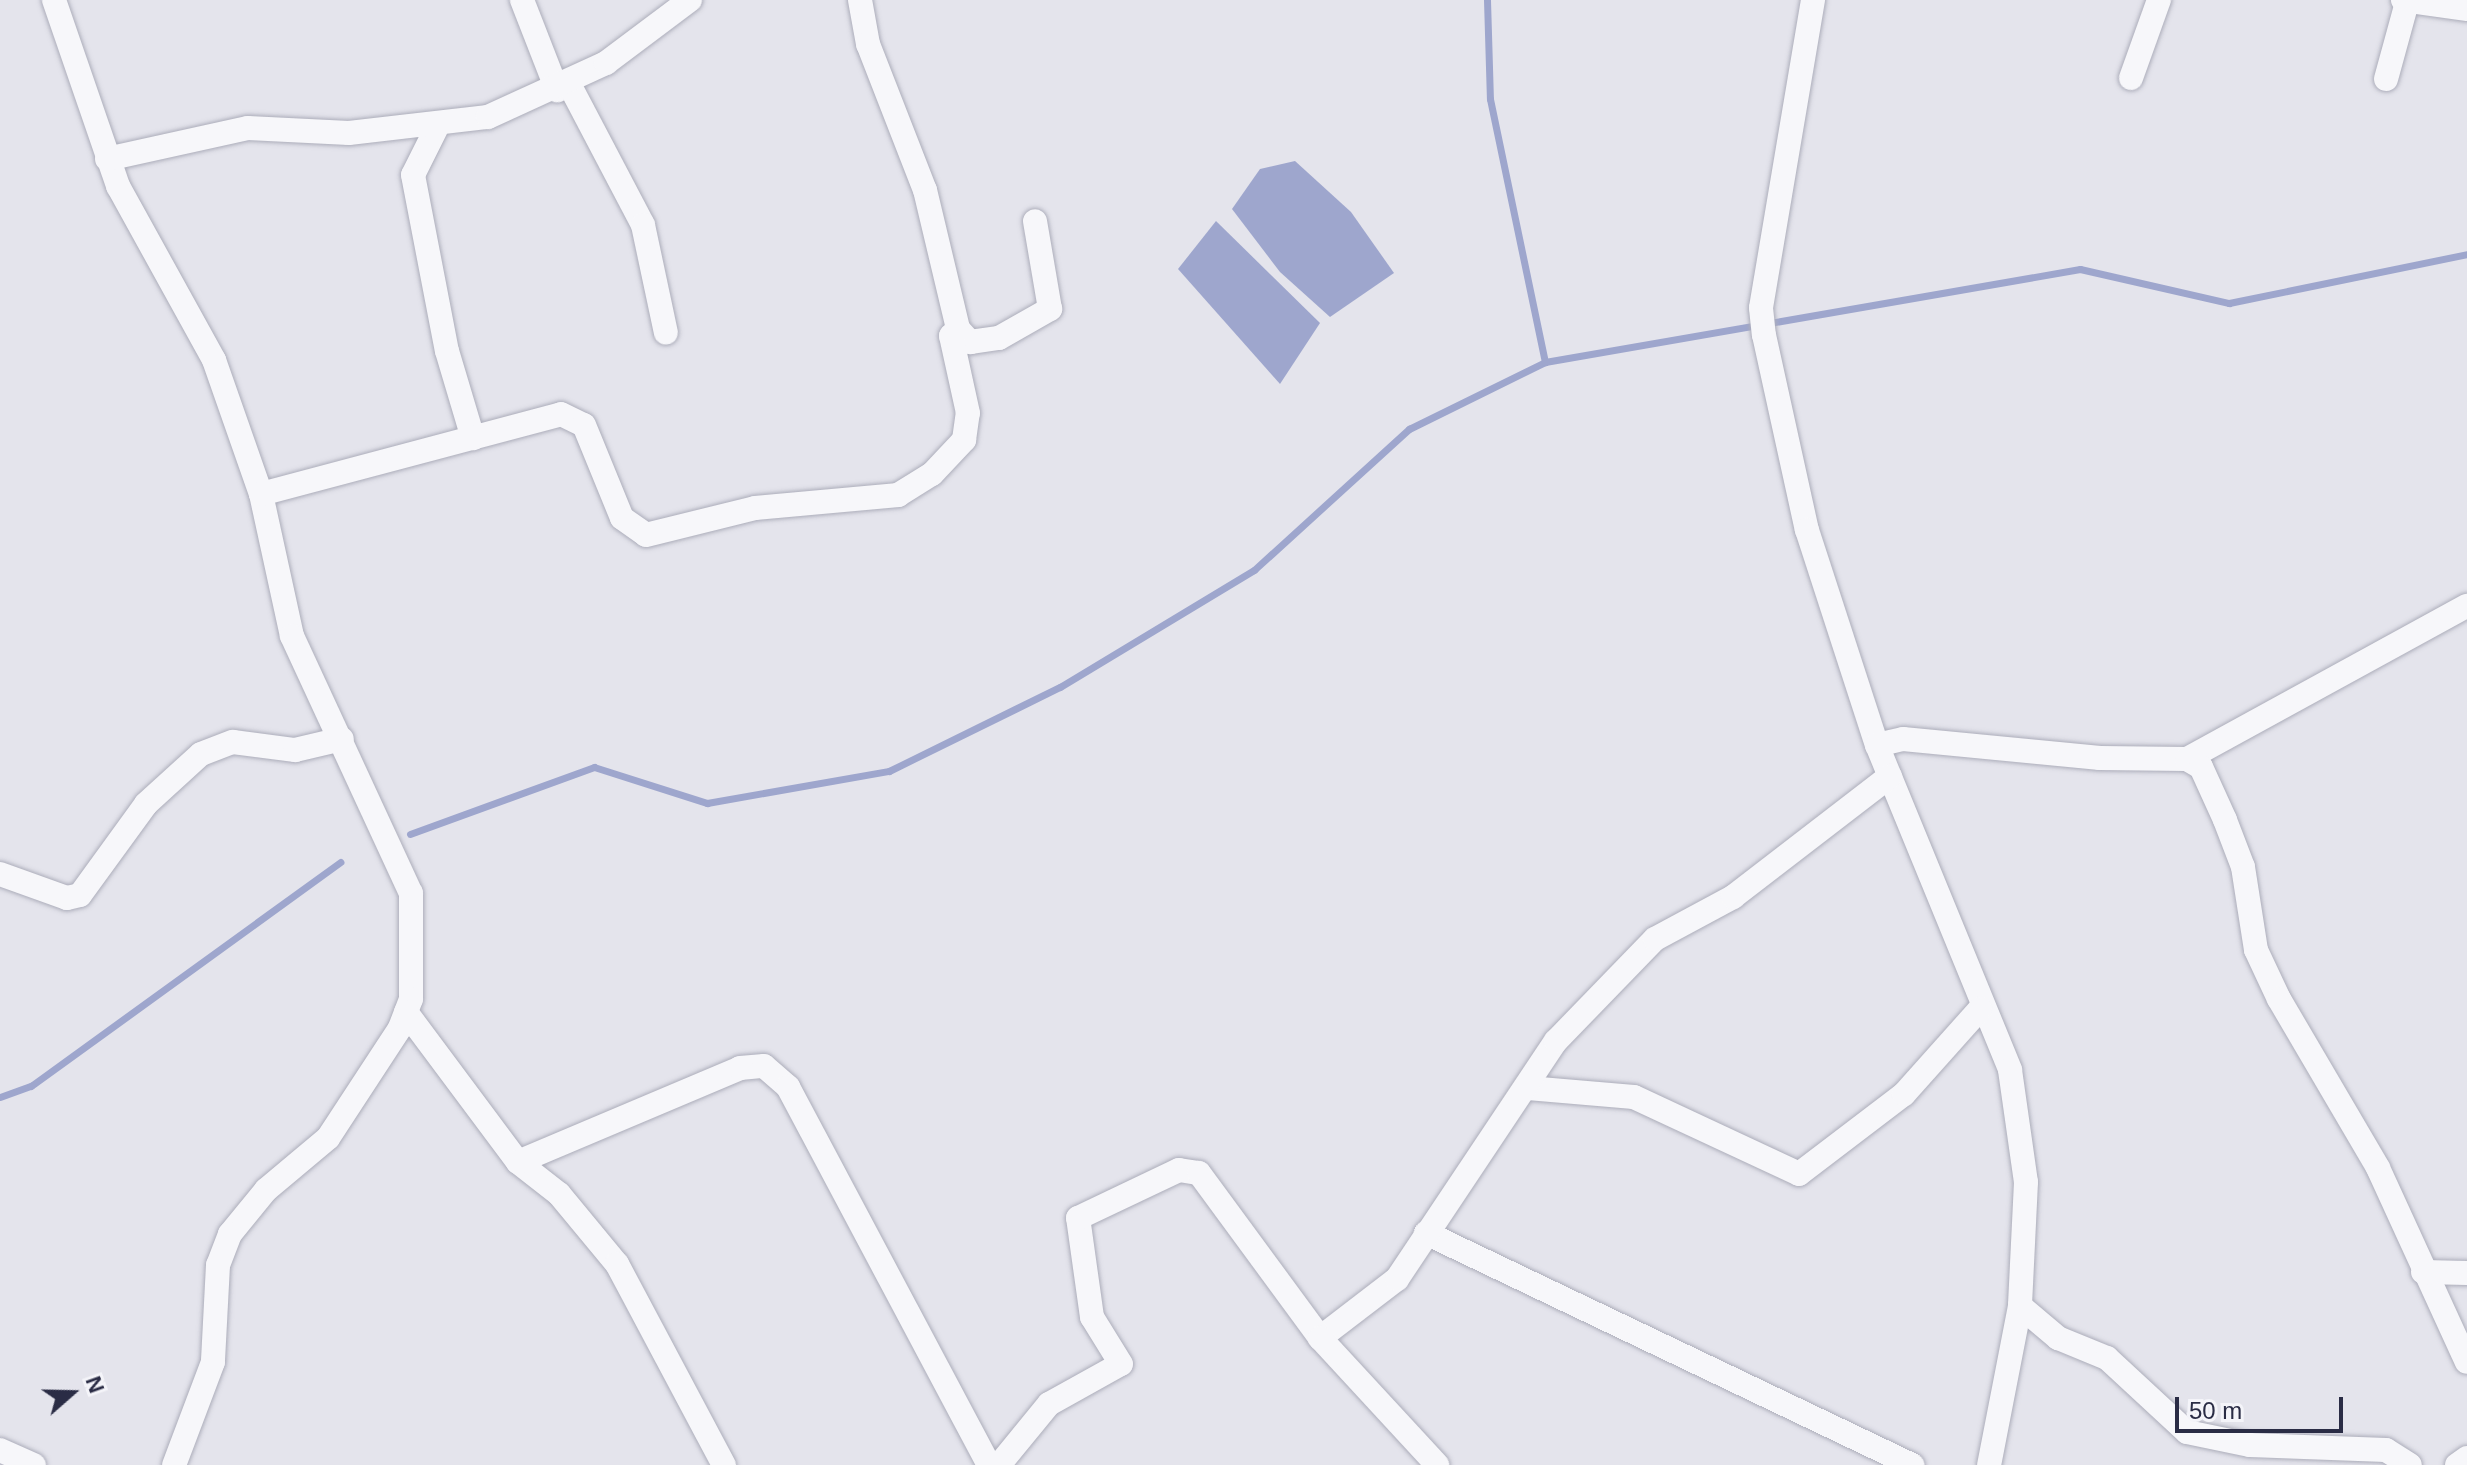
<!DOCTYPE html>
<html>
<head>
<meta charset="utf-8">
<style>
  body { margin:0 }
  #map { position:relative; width:2467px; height:1465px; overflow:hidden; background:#e4e4ec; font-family:Arial,sans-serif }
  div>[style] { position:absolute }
  .water>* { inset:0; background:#9ea6cd }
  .stream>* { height:7px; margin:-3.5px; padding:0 3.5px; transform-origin:3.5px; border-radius:3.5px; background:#9ea6cd }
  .roads { filter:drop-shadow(0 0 2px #acadba) drop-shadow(0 0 2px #acadba) }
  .minor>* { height:24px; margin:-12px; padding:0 12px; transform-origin:12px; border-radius:12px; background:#f7f7fa }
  span { translate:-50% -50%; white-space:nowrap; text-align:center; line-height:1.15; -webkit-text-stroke:8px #f4f4f9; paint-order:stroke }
  .north { position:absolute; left:32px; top:1353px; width:80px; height:80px; -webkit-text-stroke:6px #f4f4f9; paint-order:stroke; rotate:70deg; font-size:22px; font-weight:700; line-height:32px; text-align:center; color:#2a2c45 }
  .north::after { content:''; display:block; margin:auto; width:28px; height:36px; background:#2a2c45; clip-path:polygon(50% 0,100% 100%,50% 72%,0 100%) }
  .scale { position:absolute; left:2175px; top:1397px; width:168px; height:36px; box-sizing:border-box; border:4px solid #2a2c45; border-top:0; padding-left:10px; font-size:24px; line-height:28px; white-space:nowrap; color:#2a2c45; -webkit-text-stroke:6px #f4f4f9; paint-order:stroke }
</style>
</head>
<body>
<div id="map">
  <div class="water">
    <div style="clip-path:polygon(1295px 161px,1351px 212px,1394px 273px,1330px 317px,1280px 272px,1232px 209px,1260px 169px)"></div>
    <div style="clip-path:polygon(1216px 221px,1320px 323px,1280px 384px,1178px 269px)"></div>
  </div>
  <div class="stream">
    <div style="left:1487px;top:0;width:99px;rotate:88.3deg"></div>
    <div style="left:1490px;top:99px;width:269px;rotate:78.2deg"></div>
    <div style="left:410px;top:834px;width:196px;rotate:-20deg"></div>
    <div style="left:594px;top:767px;width:119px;rotate:17.7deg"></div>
    <div style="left:707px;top:803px;width:185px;rotate:-10deg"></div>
    <div style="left:889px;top:771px;width:191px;rotate:-26.2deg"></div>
    <div style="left:1060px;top:687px;width:227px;rotate:-31.1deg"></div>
    <div style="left:1254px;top:570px;width:210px;rotate:-42.3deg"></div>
    <div style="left:1409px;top:429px;width:152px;rotate:-26.2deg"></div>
    <div style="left:1545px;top:362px;width:543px;rotate:-9.86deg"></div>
    <div style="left:2080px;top:269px;width:153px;rotate:12.9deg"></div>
    <div style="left:2229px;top:303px;width:243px;rotate:-11.6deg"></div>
    <div style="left:0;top:1097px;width:33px;rotate:-20deg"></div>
    <div style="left:31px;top:1086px;width:382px;rotate:-35.9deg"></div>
  </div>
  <div class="roads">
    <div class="minor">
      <div style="left:54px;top:0;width:197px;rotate:71deg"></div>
      <div style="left:118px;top:186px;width:199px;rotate:61.1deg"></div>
      <div style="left:214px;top:360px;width:142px;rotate:70.7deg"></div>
      <div style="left:261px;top:494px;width:145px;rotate:77.7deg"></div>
      <div style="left:292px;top:636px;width:283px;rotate:65.2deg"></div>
      <div style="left:411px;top:893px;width:106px;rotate:90deg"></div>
      <div style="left:411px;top:999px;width:31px;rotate:111deg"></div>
      <div style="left:400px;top:1028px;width:131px;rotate:123.2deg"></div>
      <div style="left:328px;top:1138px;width:81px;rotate:140deg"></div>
      <div style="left:266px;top:1190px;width:57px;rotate:129.3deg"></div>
      <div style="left:230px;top:1234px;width:33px;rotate:111deg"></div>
      <div style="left:218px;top:1265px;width:97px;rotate:93deg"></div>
      <div style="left:213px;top:1362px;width:110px;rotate:110.7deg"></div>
      <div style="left:522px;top:0;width:97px;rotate:68.7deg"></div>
      <div style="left:860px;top:0;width:45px;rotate:79.7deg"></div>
      <div style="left:868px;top:44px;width:157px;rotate:68.7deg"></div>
      <div style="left:925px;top:190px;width:143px;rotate:76.6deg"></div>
      <div style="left:958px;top:329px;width:18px;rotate:47deg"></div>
      <div style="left:970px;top:342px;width:29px;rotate:-8deg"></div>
      <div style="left:999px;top:338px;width:59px;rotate:-29.6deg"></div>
      <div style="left:1050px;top:309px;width:89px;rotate:-99.7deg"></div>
      <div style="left:1813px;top:0;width:312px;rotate:99.6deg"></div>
      <div style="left:1761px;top:308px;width:27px;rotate:84deg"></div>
      <div style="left:1764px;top:335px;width:200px;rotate:77.6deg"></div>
      <div style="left:1807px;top:530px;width:226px;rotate:72deg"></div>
      <div style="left:1877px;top:745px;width:351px;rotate:67.7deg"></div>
      <div style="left:2010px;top:1070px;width:113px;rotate:81.9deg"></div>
      <div style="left:2026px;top:1182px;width:124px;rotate:92.8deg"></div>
      <div style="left:2020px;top:1306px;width:162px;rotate:101deg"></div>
      <div style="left:2403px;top:0;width:65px;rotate:8deg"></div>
      <div style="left:2131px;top:78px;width:83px;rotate:-70.3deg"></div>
      <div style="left:2386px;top:79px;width:80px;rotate:-74.7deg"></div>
      <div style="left:569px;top:84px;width:159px;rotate:62.3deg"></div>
      <div style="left:643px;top:225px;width:110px;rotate:78deg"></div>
      <div style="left:436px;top:129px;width:51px;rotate:116.6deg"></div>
      <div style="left:413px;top:175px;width:179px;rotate:79.1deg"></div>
      <div style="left:447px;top:351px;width:91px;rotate:73.4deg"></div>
      <div style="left:107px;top:159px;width:144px;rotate:-12.4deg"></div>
      <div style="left:248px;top:128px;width:101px;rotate:2.8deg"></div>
      <div style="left:349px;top:133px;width:140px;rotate:-6.6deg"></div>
      <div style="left:488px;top:117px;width:130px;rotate:-24.6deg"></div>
      <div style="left:606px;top:63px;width:105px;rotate:-36.9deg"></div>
      <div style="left:261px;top:494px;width:310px;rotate:-14.9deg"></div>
      <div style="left:561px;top:414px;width:25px;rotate:26deg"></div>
      <div style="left:584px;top:425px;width:100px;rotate:67.8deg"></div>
      <div style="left:622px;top:518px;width:29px;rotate:35deg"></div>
      <div style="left:646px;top:535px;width:112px;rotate:-13.9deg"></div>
      <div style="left:755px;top:508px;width:144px;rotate:-5.2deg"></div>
      <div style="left:898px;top:495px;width:40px;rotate:-32deg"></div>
      <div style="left:932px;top:474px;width:47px;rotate:-46.7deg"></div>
      <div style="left:964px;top:440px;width:27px;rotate:-82deg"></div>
      <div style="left:968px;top:413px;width:79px;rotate:-102.4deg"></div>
      <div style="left:951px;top:336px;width:10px;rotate:-45deg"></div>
      <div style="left:1877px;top:745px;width:27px;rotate:-13deg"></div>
      <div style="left:1903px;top:739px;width:198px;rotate:5.5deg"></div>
      <div style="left:2100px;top:758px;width:87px;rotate:0.7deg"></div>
      <div style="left:2187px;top:759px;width:319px;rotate:-28.7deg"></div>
      <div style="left:2187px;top:759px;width:16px;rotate:30deg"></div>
      <div style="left:2201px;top:767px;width:58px;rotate:65.6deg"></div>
      <div style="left:2225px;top:820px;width:50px;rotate:69deg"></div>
      <div style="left:2243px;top:867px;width:84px;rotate:81.1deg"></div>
      <div style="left:2256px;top:950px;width:54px;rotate:64.9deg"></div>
      <div style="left:2279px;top:999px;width:196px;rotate:59.6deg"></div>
      <div style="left:2378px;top:1168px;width:213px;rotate:65.4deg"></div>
      <div style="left:0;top:874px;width:71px;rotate:19.7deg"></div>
      <div style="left:67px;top:898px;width:13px;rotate:-13deg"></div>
      <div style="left:80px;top:895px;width:112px;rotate:-54deg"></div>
      <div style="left:146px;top:804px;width:74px;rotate:-42.3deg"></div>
      <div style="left:201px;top:754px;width:34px;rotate:-21deg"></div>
      <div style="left:233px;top:742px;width:63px;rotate:7.4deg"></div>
      <div style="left:295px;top:750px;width:48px;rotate:-13.2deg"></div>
      <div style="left:406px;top:1012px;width:187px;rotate:53.3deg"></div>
      <div style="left:518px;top:1162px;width:52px;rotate:38deg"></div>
      <div style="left:559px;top:1194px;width:91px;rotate:50.4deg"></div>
      <div style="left:617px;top:1264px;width:228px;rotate:62deg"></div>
      <div style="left:1528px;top:1088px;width:106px;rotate:4.9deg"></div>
      <div style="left:1634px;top:1097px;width:182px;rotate:25deg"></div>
      <div style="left:1799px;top:1174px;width:132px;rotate:-37.3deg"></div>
      <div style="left:1904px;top:1094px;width:114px;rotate:-48.2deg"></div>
      <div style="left:518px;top:1162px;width:241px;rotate:-22.9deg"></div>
      <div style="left:740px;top:1068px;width:24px;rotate:-5deg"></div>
      <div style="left:764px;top:1066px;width:32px;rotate:41deg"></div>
      <div style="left:788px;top:1087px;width:428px;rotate:62deg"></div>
      <div style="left:1426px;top:1233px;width:539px;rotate:25.52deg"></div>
      <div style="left:2423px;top:1272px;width:44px;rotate:1.3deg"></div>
      <div style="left:2020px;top:1306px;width:50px;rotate:40.1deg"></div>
      <div style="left:2058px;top:1338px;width:53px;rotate:22.2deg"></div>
      <div style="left:2107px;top:1358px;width:109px;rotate:42.8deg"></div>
      <div style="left:2187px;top:1432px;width:64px;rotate:11.7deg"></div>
      <div style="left:2250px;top:1445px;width:136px;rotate:2.1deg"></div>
      <div style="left:2386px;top:1450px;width:28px;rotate:32deg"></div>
      <div style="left:1320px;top:1338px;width:97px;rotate:-37.5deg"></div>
      <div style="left:1397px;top:1279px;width:286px;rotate:-56.3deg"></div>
      <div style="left:1556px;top:1041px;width:142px;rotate:-45.9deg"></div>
      <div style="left:1655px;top:939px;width:89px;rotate:-28.3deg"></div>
      <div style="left:1733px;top:897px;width:198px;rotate:-37.6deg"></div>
      <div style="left:0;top:1450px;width:37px;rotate:24deg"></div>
      <div style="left:999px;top:1465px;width:79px;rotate:-50.7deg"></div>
      <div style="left:1049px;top:1404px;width:82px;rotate:-29.1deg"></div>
      <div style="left:1121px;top:1364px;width:55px;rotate:-121.7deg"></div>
      <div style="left:1092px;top:1317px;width:100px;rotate:-98deg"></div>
      <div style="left:1078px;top:1218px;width:112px;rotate:-25.4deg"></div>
      <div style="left:1179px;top:1170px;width:20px;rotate:9deg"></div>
      <div style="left:1199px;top:1173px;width:205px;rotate:53.7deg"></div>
      <div style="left:1320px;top:1338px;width:173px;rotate:47.3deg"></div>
      <div style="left:2457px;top:1465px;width:12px;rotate:-35deg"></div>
    </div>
  </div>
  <div class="north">N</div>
  <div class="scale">50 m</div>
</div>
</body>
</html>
